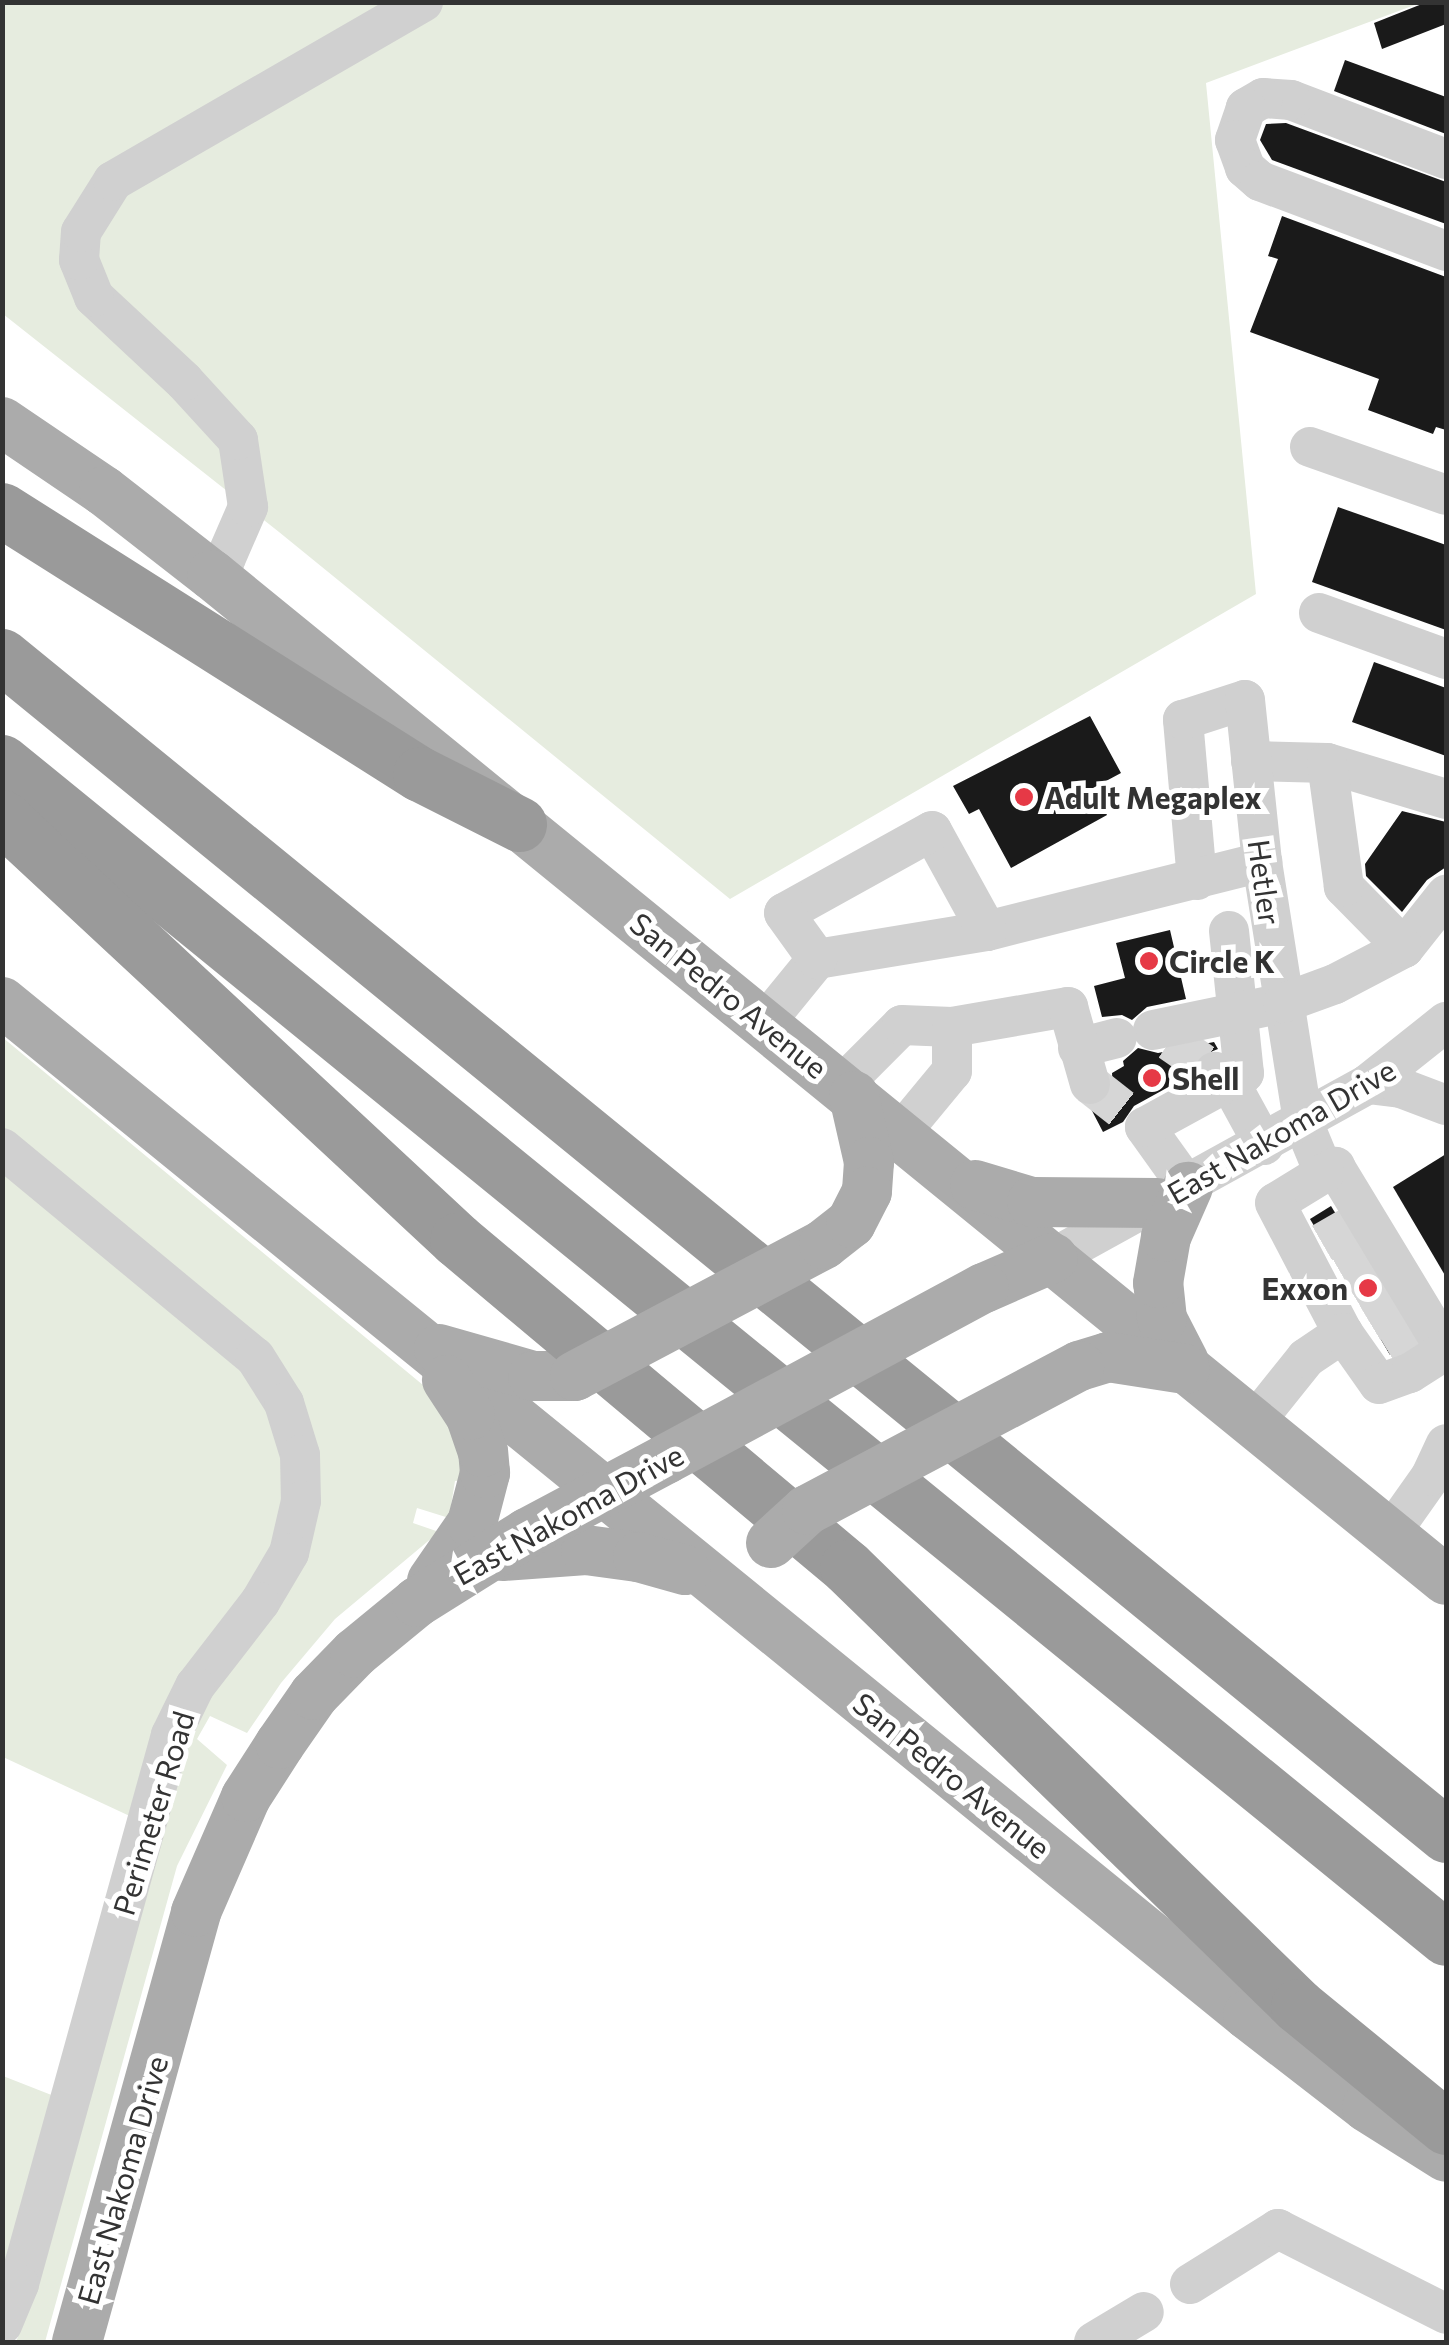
<!DOCTYPE html>
<html>
<head>
<meta charset="utf-8">
<style>
  body { margin:0 }
  #map { position:relative; width:1449px; height:2345px; overflow:hidden; background:#fff; font-family:Commissioner,sans-serif }
  div>[style] { position:absolute }
  .green>* { inset:0; background:#e6ecdf }
  .building>* { inset:0; background:#1a1a1a }
  .minor-tunnel>* { height:40px; margin-top:-20px; transform-origin:0; background:repeating-linear-gradient(90deg,#d6d6d6 0 40px,transparent 0 60px) }
  .minor>* { height:40px; margin:-20px; padding:0 20px; transform-origin:20px; border-radius:20px; background:#d0d0d0 }
  .major>* { height:50px; margin:-25px; padding:0 25px; transform-origin:25px; border-radius:25px; background:#ababab }
  .highway>* { height:55px; margin:-27.5px; padding:0 27.5px; transform-origin:27.5px; border-radius:27.5px; background:#9a9a9a }
  .major-bridge>* { height:50px; margin:-25px; padding:0 25px; transform-origin:25px; border-radius:25px; background:#ababab }
  .dots>* { width:28px; height:28px; translate:-50% -50%; box-sizing:border-box; border:5px solid #fff; border-radius:50% }
  span { translate:-50% -50%; white-space:nowrap; text-align:center; line-height:1.15; -webkit-text-stroke:10px #fff; paint-order:stroke }
  .poi-label { font-size:30px; color:#333; font-weight:700 }
  .left { translate:0 -50%; text-align:left }
  .right { translate:-100% -50%; text-align:right }
  .street-label { font-size:30px; color:#333 }
  .frame { position:absolute; inset:0; border:5px solid #333; pointer-events:none }
</style>
</head>
<body>
<div id="map">
  <div class="green">
    <div style="clip-path:polygon(2px 3px,1420px 3px,1206px 83px,1256px 594px,730px 899px,279px 532px,3px 314px)"></div>
    <div style="clip-path:polygon(2px 1037px,429px 1390px,447px 1411px,465px 1480px,455px 1481px,449px 1518px,417px 1508px,413px 1523px,439px 1532px,335px 1619px,281px 1683px,247px 1733px,210px 1716px,197px 1739px,227px 1765px,177px 1866px,45px 2342px,16px 2342px,33px 2296px,180px 1752px,240px 1642px,309px 1435px,3px 1130px)"></div>
    <div style="clip-path:polygon(3px 1163px,259px 1384px,287px 1458px,283px 1525px,134px 1818px,3px 1757px)"></div>
    <div style="clip-path:polygon(3px 2076px,54px 2096px,3px 2277px)"></div>
  </div>
  <div class="building">
    <div style="clip-path:polygon(1427px 2px,1446px 2px,1446px 24px,1382px 49px,1374px 23px)"></div>
    <div style="clip-path:polygon(1345px 60px,1446px 97px,1446px 134px,1334px 91px)"></div>
    <div style="clip-path:polygon(1286px 123px,1446px 182px,1446px 224px,1272px 160px,1260px 140px,1266px 124px)"></div>
    <div style="clip-path:polygon(1282px 216px,1446px 277px,1446px 430px,1436px 427px,1433px 434px,1368px 410px,1379px 379px,1250px 332px,1278px 259px,1268px 256px)"></div>
    <div style="clip-path:polygon(1338px 507px,1446px 545px,1446px 630px,1312px 582px)"></div>
    <div style="clip-path:polygon(1374px 662px,1446px 688px,1446px 756px,1352px 722px)"></div>
    <div style="clip-path:polygon(1090px 716px,1121px 773px,1093px 788px,1107px 815px,1011px 868px,979px 809px,969px 814px,953px 786px)"></div>
    <div style="clip-path:polygon(1402px 811px,1446px 822px,1446px 867px,1427px 880px,1402px 912px,1366px 876px,1365px 864px)"></div>
    <div style="clip-path:polygon(1170px 930px,1186px 999px,1147px 1007px,1132px 1020px,1122px 1015px,1102px 1017px,1094px 986px,1125px 978px,1116px 943px)"></div>
    <div style="clip-path:polygon(1214px 1042px,1218px 1049px,1196px 1058px,1192px 1074px,1134px 1106px,1123px 1122px,1103px 1132px,1090px 1107px,1108px 1100px,1113px 1089px,1112px 1073px,1124px 1066px,1123px 1061px,1138px 1048px,1158px 1053px)"></div>
    <div style="clip-path:polygon(1446px 1154px,1446px 1277px,1393px 1187px)"></div>
    <div style="clip-path:polygon(1331px 1206px,1414px 1342px,1400px 1352px,1390px 1355px,1310px 1219px)"></div>
  </div>
  <div class="minor-tunnel">
    <div style="left:1170px;top:1041px;width:55px;rotate:34.6deg"></div>
    <div style="left:1090px;top:1084px;width:53px;rotate:38.2deg"></div>
    <div style="left:1322px;top:1243px;width:32px;rotate:-30deg"></div>
    <div style="left:1339px;top:1270px;width:32px;rotate:-30deg"></div>
    <div style="left:1354px;top:1296px;width:32px;rotate:-32deg"></div>
    <div style="left:1370px;top:1323px;width:33px;rotate:-31deg"></div>
    <div style="left:1386px;top:1348px;width:31px;rotate:-31deg"></div>
  </div>
  <div class="minor">
    <div style="left:1446px;top:159px;width:166px;rotate:-159.2deg"></div>
    <div style="left:1291px;top:100px;width:28px;rotate:-176deg"></div>
    <div style="left:1263px;top:98px;width:20px;rotate:150deg"></div>
    <div style="left:1246px;top:108px;width:34px;rotate:109deg"></div>
    <div style="left:1235px;top:140px;width:30px;rotate:70deg"></div>
    <div style="left:1245px;top:168px;width:20px;rotate:41deg"></div>
    <div style="left:1260px;top:181px;width:199px;rotate:20.6deg"></div>
    <div style="left:1310px;top:447px;width:144px;rotate:19.4deg"></div>
    <div style="left:212px;top:575px;width:20px;rotate:-49deg"></div>
    <div style="left:225px;top:560px;width:58px;rotate:-66.5deg"></div>
    <div style="left:248px;top:507px;width:68px;rotate:-98.5deg"></div>
    <div style="left:238px;top:440px;width:80px;rotate:-132.5deg"></div>
    <div style="left:184px;top:381px;width:123px;rotate:-137deg"></div>
    <div style="left:94px;top:297px;width:40px;rotate:-112deg"></div>
    <div style="left:79px;top:260px;width:28px;rotate:-86deg"></div>
    <div style="left:81px;top:232px;width:60px;rotate:-57.9deg"></div>
    <div style="left:113px;top:181px;width:358px;rotate:-30deg"></div>
    <div style="left:1319px;top:613px;width:135px;rotate:19.9deg"></div>
    <div style="left:1251px;top:761px;width:76px;rotate:1.5deg"></div>
    <div style="left:1327px;top:763px;width:124px;rotate:16.8deg"></div>
    <div style="left:1197px;top:880px;width:161px;rotate:-95deg"></div>
    <div style="left:1183px;top:720px;width:65px;rotate:-17.9deg"></div>
    <div style="left:1245px;top:700px;width:163px;rotate:84deg"></div>
    <div style="left:1262px;top:862px;width:263px;rotate:81deg"></div>
    <div style="left:1303px;top:1122px;width:55px;rotate:67.6deg"></div>
    <div style="left:1324px;top:1173px;width:13px;rotate:-29deg"></div>
    <div style="left:1335px;top:1167px;width:214px;rotate:58.8deg"></div>
    <div style="left:987px;top:931px;width:284px;rotate:-14.1deg"></div>
    <div style="left:1229px;top:931px;width:143px;rotate:84deg"></div>
    <div style="left:1244px;top:1073px;width:17px;rotate:152deg"></div>
    <div style="left:1229px;top:1081px;width:73px;rotate:61.3deg"></div>
    <div style="left:1404px;top:948px;width:68px;rotate:-51.6deg"></div>
    <div style="left:764px;top:1024px;width:84px;rotate:-50.8deg"></div>
    <div style="left:817px;top:959px;width:172px;rotate:-9.4deg"></div>
    <div style="left:987px;top:931px;width:114px;rotate:-118.8deg"></div>
    <div style="left:932px;top:831px;width:169px;rotate:151deg"></div>
    <div style="left:784px;top:913px;width:57px;rotate:54.3deg"></div>
    <div style="left:1153px;top:1030px;width:133px;rotate:-11.7deg"></div>
    <div style="left:1283px;top:1003px;width:55px;rotate:-20.1deg"></div>
    <div style="left:1335px;top:984px;width:78px;rotate:-27.6deg"></div>
    <div style="left:1404px;top:948px;width:86px;rotate:-134.5deg"></div>
    <div style="left:1344px;top:887px;width:125px;rotate:-97.8deg"></div>
    <div style="left:1078px;top:1048px;width:40px;rotate:-14.4deg"></div>
    <div style="left:1368px;top:1084px;width:33px;rotate:7deg"></div>
    <div style="left:1401px;top:1088px;width:48px;rotate:20.7deg"></div>
    <div style="left:841px;top:1086px;width:86px;rotate:-45deg"></div>
    <div style="left:902px;top:1025px;width:50px;rotate:2.3deg"></div>
    <div style="left:952px;top:1027px;width:118px;rotate:-9.8deg"></div>
    <div style="left:1068px;top:1007px;width:80px;rotate:74.1deg"></div>
    <div style="left:899px;top:1135px;width:83px;rotate:-50.4deg"></div>
    <div style="left:952px;top:1071px;width:44px;rotate:-90deg"></div>
    <div style="left:2px;top:1148px;width:328px;rotate:39.6deg"></div>
    <div style="left:255px;top:1357px;width:54px;rotate:57.8deg"></div>
    <div style="left:284px;top:1403px;width:54px;rotate:72.9deg"></div>
    <div style="left:300px;top:1455px;width:46px;rotate:88.8deg"></div>
    <div style="left:301px;top:1501px;width:53px;rotate:103deg"></div>
    <div style="left:289px;top:1553px;width:57px;rotate:120.6deg"></div>
    <div style="left:260px;top:1602px;width:106px;rotate:127.7deg"></div>
    <div style="left:195px;top:1686px;width:55px;rotate:116.1deg"></div>
    <div style="left:171px;top:1735px;width:570px;rotate:105.48deg"></div>
    <div style="left:19px;top:2284px;width:44px;rotate:112.5deg"></div>
    <div style="left:1324px;top:1173px;width:57px;rotate:148.5deg"></div>
    <div style="left:1275px;top:1203px;width:147px;rotate:62.4deg"></div>
    <div style="left:1188px;top:1187px;width:74px;rotate:-125.6deg"></div>
    <div style="left:1145px;top:1127px;width:96px;rotate:-28.7deg"></div>
    <div style="left:1229px;top:1081px;width:17px;rotate:-147deg"></div>
    <div style="left:1053px;top:1258px;width:360px;rotate:-28.9deg"></div>
    <div style="left:1368px;top:1084px;width:100px;rotate:-38.5deg"></div>
    <div style="left:1254px;top:1423px;width:83px;rotate:-51.3deg"></div>
    <div style="left:1306px;top:1358px;width:45px;rotate:-34deg"></div>
    <div style="left:1343px;top:1333px;width:62px;rotate:54.8deg"></div>
    <div style="left:1379px;top:1384px;width:33px;rotate:-20deg"></div>
    <div style="left:1410px;top:1373px;width:43px;rotate:-32.6deg"></div>
    <div style="left:1390px;top:1534px;width:71px;rotate:-54.7deg"></div>
    <div style="left:1431px;top:1476px;width:35px;rotate:-65deg"></div>
    <div style="left:1190px;top:2284px;width:104px;rotate:-32deg"></div>
    <div style="left:1278px;top:2229px;width:188px;rotate:26.8deg"></div>
    <div style="left:1094px;top:2342px;width:58px;rotate:-31deg"></div>
  </div>
  <div class="major">
    <div style="left:2px;top:422px;width:123px;rotate:34.1deg"></div>
    <div style="left:104px;top:491px;width:137px;rotate:37.9deg"></div>
    <div style="left:212px;top:575px;width:1591px;rotate:39.16deg"></div>
    <div style="left:2px;top:1002px;width:1606px;rotate:39.11deg"></div>
    <div style="left:1248px;top:2015px;width:150px;rotate:37.7deg"></div>
    <div style="left:1367px;top:2107px;width:93px;rotate:32.3deg"></div>
    <div style="left:854px;top:1096px;width:68px;rotate:77.2deg"></div>
    <div style="left:869px;top:1162px;width:30px;rotate:94deg"></div>
    <div style="left:975px;top:1185px;width:59px;rotate:16.6deg"></div>
    <div style="left:1032px;top:1202px;width:125px;rotate:0.5deg"></div>
    <div style="left:984px;top:1288px;width:75px;rotate:-23.5deg"></div>
    <div style="left:439px;top:1349px;width:98px;rotate:16deg"></div>
    <div style="left:533px;top:1376px;width:42px"></div>
    <div style="left:1184px;top:1362px;width:48px;rotate:-117.1deg"></div>
    <div style="left:1162px;top:1319px;width:36px;rotate:-96deg"></div>
    <div style="left:1158px;top:1283px;width:47px;rotate:-80.1deg"></div>
    <div style="left:1166px;top:1237px;width:55px;rotate:-66.3deg"></div>
    <div style="left:1079px;top:1366px;width:30px;rotate:-17deg"></div>
    <div style="left:1108px;top:1357px;width:78px;rotate:8.9deg"></div>
    <div style="left:503px;top:1556px;width:83px;rotate:-4.1deg"></div>
    <div style="left:586px;top:1550px;width:52px;rotate:7.7deg"></div>
    <div style="left:638px;top:1557px;width:49px;rotate:15.5deg"></div>
    <div style="left:432px;top:1581px;width:70px;rotate:-55.4deg"></div>
    <div style="left:472px;top:1523px;width:52px;rotate:-75.4deg"></div>
    <div style="left:485px;top:1473px;width:21px;rotate:-95deg"></div>
    <div style="left:483px;top:1452px;width:39px;rotate:-109deg"></div>
    <div style="left:470px;top:1415px;width:42px;rotate:-123.3deg"></div>
    <div style="left:77px;top:2342px;width:446px;rotate:-74.5deg"></div>
    <div style="left:196px;top:1912px;width:125px;rotate:-66.5deg"></div>
    <div style="left:246px;top:1797px;width:63px;rotate:-57.3deg"></div>
    <div style="left:280px;top:1744px;width:60px;rotate:-55.2deg"></div>
    <div style="left:314px;top:1695px;width:59px;rotate:-45.7deg"></div>
    <div style="left:355px;top:1653px;width:80px;rotate:-39.4deg"></div>
    <div style="left:417px;top:1602px;width:130px;rotate:-32.1deg"></div>
    <div style="left:527px;top:1533px;width:157px;rotate:-28deg"></div>
  </div>
  <div class="highway">
    <div style="left:2px;top:510px;width:494px;rotate:32.3deg"></div>
    <div style="left:420px;top:774px;width:111px;rotate:26.8deg"></div>
    <div style="left:2px;top:656px;width:1864px;rotate:39.23deg"></div>
    <div style="left:2px;top:762px;width:1862px;rotate:39.16deg"></div>
    <div style="left:2px;top:817px;width:621px;rotate:42.91deg"></div>
    <div style="left:457px;top:1240px;width:509px;rotate:39.98deg"></div>
    <div style="left:847px;top:1567px;width:629px;rotate:44.23deg"></div>
    <div style="left:1298px;top:2006px;width:191px;rotate:39.3deg"></div>
  </div>
  <div class="major-bridge">
    <div style="left:575px;top:1376px;width:282px;rotate:-27.9deg"></div>
    <div style="left:824px;top:1244px;width:34px;rotate:-38deg"></div>
    <div style="left:851px;top:1223px;width:35px;rotate:-63deg"></div>
    <div style="left:666px;top:1459px;width:361px;rotate:-28.3deg"></div>
    <div style="left:771px;top:1543px;width:49px;rotate:-42.5deg"></div>
    <div style="left:807px;top:1510px;width:308px;rotate:-27.9deg"></div>
  </div>
  <div class="dots">
    <div style="left:1024px;top:797px;background:#e63946"></div>
    <div style="left:1149px;top:961px;background:#e63946"></div>
    <div style="left:1152px;top:1078px;background:#e63946"></div>
    <div style="left:1368px;top:1288px;background:#e63946"></div>
  </div>
  <div class="poi-label">
    <span class="left" style="left:1044px;top:797px">Adult Megaplex</span>
    <span class="left" style="left:1169px;top:961px">Circle K</span>
    <span class="left" style="left:1172px;top:1078px">Shell</span>
    <span class="right" style="left:1348px;top:1288px">Exxon</span>
  </div>
  <div class="street-label">
    <span style="left:1265px;top:882px;rotate:82deg">Hetler</span>
    <span style="left:729px;top:995px;rotate:39deg">San Pedro Avenue</span>
    <span style="left:1281px;top:1131px;rotate:-30deg">East Nakoma Drive</span>
    <span style="left:568px;top:1514px;rotate:-29deg">East Nakoma Drive</span>
    <span style="left:952px;top:1775px;rotate:39deg">San Pedro Avenue</span>
    <span style="left:153px;top:1813px;rotate:-73deg">Perimeter Road</span>
    <span style="left:122px;top:2180px;rotate:-74deg">East Nakoma Drive</span>
  </div>
  <div class="frame"></div>
</div>
</body>
</html>
